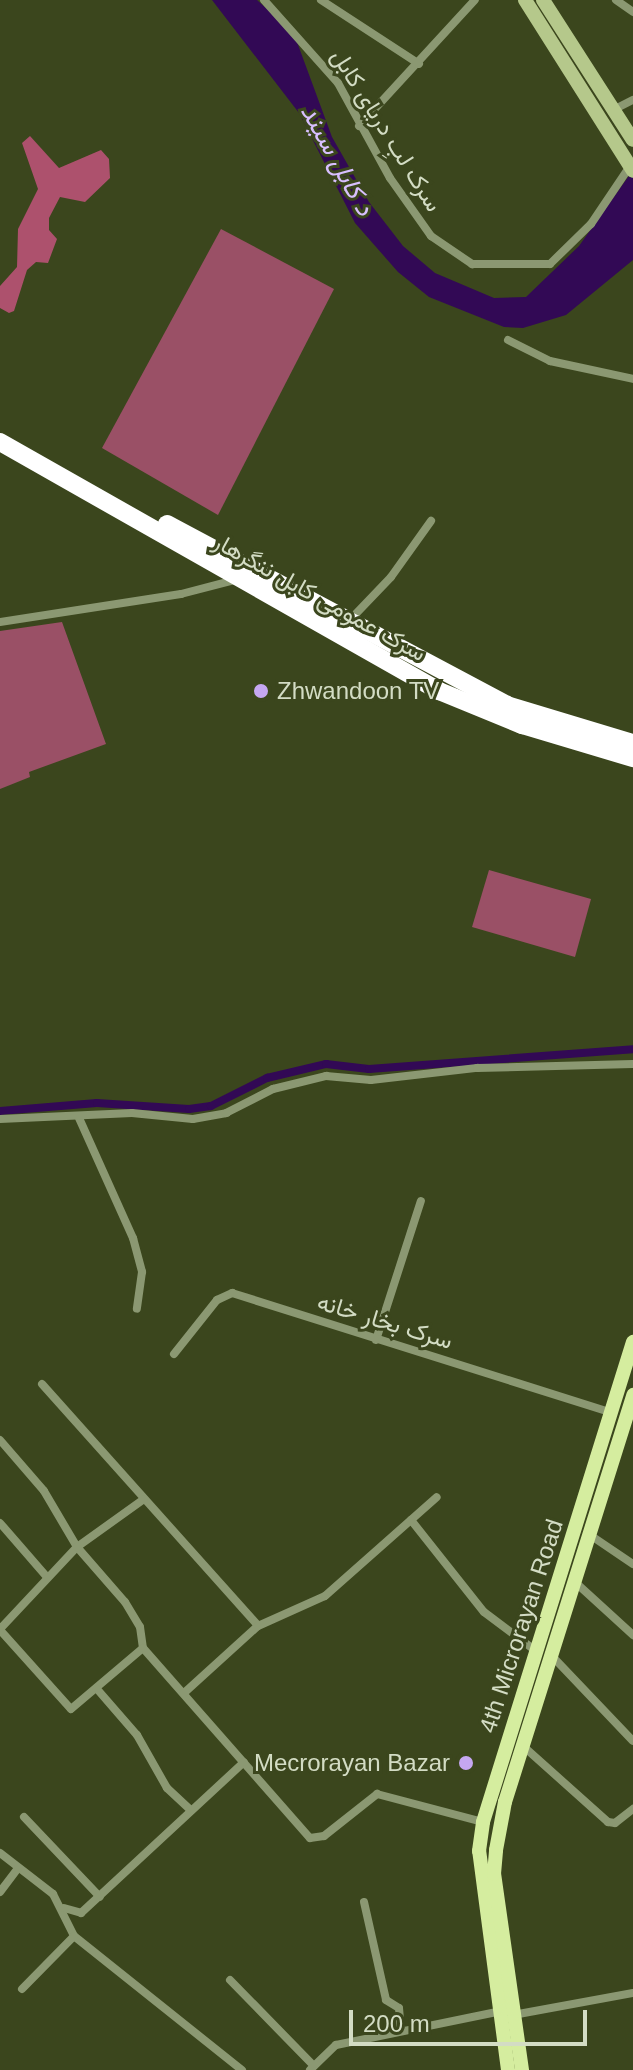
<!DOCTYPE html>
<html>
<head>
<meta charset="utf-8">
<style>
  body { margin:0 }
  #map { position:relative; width:633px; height:2070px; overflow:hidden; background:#3b461d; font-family:Arial,Vazirmatn,sans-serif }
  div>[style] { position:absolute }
  .green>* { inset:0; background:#9a5066 }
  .forest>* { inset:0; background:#ad516d }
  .water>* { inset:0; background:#320955 }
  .canal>* { height:8px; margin:-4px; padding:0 4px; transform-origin:4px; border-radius:4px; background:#320955 }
  .street>* { height:8px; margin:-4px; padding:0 4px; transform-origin:4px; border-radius:4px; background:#8b9872 }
  .secondary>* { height:14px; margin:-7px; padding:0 7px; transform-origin:7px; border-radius:7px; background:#b5c88b }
  .primary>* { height:14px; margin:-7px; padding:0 7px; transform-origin:7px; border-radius:7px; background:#d5ed9f }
  .highway>* { height:18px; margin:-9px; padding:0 9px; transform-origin:9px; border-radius:9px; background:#fff }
  .dots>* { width:22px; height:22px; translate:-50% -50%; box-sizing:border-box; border:4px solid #3b461d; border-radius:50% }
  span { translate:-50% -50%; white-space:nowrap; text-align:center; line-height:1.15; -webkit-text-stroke:6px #3b461d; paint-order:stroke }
  .street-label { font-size:24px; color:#d3dcc4 }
  .poi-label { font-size:24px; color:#d3dcc4 }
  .left { translate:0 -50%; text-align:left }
  .right { translate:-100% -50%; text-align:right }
  .water-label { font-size:26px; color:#d8bfff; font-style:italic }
  .scale { position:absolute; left:349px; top:2010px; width:238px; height:36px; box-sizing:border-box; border:4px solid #d3dcc4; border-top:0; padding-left:10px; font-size:24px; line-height:28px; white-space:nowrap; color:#d3dcc4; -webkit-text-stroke:6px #3b461d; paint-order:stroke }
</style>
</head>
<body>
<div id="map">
  <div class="green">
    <div style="clip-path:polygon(221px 229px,334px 289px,218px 515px,102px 448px)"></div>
    <div style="clip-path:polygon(62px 622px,106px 744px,29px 772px,30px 777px,0 789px,0 631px)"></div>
    <div style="clip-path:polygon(489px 870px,591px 899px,575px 957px,472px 927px)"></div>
  </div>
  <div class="forest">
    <div style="clip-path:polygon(30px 136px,59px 168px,101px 150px,109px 159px,110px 178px,85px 202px,60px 197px,49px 218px,49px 230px,57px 239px,48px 263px,36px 262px,27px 270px,14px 311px,9px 313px,0 308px,0 286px,17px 267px,18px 229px,38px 189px,22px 143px)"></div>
  </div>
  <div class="water">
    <div style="clip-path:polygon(212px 0,257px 0,285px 25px,297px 42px,332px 137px,369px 202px,403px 246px,435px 273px,494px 298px,526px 297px,579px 246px,633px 170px,633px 260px,566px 315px,523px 328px,504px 327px,429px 297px,398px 272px,355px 223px,299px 113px)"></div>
  </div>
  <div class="canal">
    <div style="left:0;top:1111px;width:97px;rotate:-4.7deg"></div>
    <div style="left:97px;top:1103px;width:92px;rotate:3.7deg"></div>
    <div style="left:189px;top:1109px;width:22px;rotate:-8deg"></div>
    <div style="left:211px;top:1106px;width:63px;rotate:-26.6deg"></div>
    <div style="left:267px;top:1078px;width:61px;rotate:-13.3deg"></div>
    <div style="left:326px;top:1064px;width:43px;rotate:6.6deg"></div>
    <div style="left:369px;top:1069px;width:265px;rotate:-4.3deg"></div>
  </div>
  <div class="street">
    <div style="left:264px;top:0;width:111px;rotate:48.3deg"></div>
    <div style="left:338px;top:83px;width:108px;rotate:61.3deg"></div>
    <div style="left:390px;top:178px;width:71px;rotate:54.7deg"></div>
    <div style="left:431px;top:236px;width:50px;rotate:34.3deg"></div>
    <div style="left:472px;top:264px;width:78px"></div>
    <div style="left:550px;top:264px;width:57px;rotate:-44.3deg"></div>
    <div style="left:591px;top:224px;width:70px;rotate:-56.1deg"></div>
    <div style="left:321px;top:0;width:117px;rotate:33.1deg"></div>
    <div style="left:616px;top:0;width:21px;rotate:35deg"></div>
    <div style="left:613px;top:110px;width:22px;rotate:-27deg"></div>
    <div style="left:359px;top:126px;width:171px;rotate:-47.4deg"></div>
    <div style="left:508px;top:340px;width:47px;rotate:26.6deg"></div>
    <div style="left:550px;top:361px;width:85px;rotate:12.2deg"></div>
    <div style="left:0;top:622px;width:183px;rotate:-8.8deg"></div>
    <div style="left:181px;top:594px;width:56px;rotate:-14.5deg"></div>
    <div style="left:348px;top:622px;width:62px;rotate:-46.3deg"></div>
    <div style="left:391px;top:577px;width:69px;rotate:-54.5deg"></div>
    <div style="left:79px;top:1118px;width:132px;rotate:65.8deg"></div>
    <div style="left:133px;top:1238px;width:35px;rotate:75deg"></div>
    <div style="left:142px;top:1272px;width:37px;rotate:98deg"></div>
    <div style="left:0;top:1119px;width:132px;rotate:-2.6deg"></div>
    <div style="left:132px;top:1113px;width:61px;rotate:5.6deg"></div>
    <div style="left:193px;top:1119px;width:34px;rotate:-10deg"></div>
    <div style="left:226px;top:1113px;width:53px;rotate:-27.1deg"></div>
    <div style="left:273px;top:1089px;width:55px;rotate:-13.8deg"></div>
    <div style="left:326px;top:1076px;width:45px;rotate:5.1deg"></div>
    <div style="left:371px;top:1080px;width:107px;rotate:-6.5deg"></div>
    <div style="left:477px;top:1068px;width:156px;rotate:-1.5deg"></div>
    <div style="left:376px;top:1340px;width:146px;rotate:-72.1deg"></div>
    <div style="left:174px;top:1354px;width:69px;rotate:-51.5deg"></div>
    <div style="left:217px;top:1300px;width:17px;rotate:-25deg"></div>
    <div style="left:232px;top:1293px;width:395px;rotate:17.5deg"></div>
    <div style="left:42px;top:1384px;width:324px;rotate:48.2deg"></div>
    <div style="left:0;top:1440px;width:67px;rotate:49.2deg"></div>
    <div style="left:44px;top:1491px;width:65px;rotate:59.5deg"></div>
    <div style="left:77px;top:1547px;width:73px;rotate:48.9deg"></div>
    <div style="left:125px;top:1602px;width:29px;rotate:59deg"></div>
    <div style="left:140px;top:1627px;width:21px;rotate:82deg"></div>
    <div style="left:143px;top:1648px;width:253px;rotate:48.7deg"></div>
    <div style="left:310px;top:1838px;width:14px;rotate:-8deg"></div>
    <div style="left:324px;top:1836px;width:68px;rotate:-38.4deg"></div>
    <div style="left:377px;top:1794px;width:110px;rotate:14.8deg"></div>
    <div style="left:411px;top:1520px;width:117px;rotate:51.6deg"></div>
    <div style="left:484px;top:1612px;width:65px;rotate:36.9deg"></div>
    <div style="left:0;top:1523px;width:72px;rotate:49deg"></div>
    <div style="left:590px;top:1535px;width:52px;rotate:34deg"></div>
    <div style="left:575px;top:1582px;width:79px;rotate:42.4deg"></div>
    <div style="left:0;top:1629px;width:112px;rotate:-46.8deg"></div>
    <div style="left:77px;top:1547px;width:82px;rotate:-35.6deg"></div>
    <div style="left:0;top:1630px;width:106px;rotate:48.1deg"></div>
    <div style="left:71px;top:1709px;width:94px;rotate:-40.3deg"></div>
    <div style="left:552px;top:1656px;width:117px;rotate:46.4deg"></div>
    <div style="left:97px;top:1689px;width:61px;rotate:49deg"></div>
    <div style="left:137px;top:1735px;width:61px;rotate:60.5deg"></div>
    <div style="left:167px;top:1788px;width:33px;rotate:43deg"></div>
    <div style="left:184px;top:1693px;width:100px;rotate:-42.2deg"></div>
    <div style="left:258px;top:1626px;width:73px;rotate:-24.1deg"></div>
    <div style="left:325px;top:1596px;width:149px;rotate:-41.5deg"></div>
    <div style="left:523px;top:1746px;width:114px;rotate:41.8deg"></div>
    <div style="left:608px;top:1822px;width:7px;rotate:8deg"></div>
    <div style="left:615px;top:1823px;width:23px;rotate:-38deg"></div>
    <div style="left:24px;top:1817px;width:110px;rotate:46.5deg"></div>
    <div style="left:0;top:1853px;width:67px;rotate:37.7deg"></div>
    <div style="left:53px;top:1894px;width:47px;rotate:63.4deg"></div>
    <div style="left:74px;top:1936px;width:215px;rotate:38.6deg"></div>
    <div style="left:0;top:1892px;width:30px;rotate:-53deg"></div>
    <div style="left:364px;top:1902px;width:100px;rotate:77.3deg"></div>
    <div style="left:386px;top:2000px;width:15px;rotate:32deg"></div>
    <div style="left:399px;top:2008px;width:21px;rotate:85deg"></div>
    <div style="left:64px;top:1908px;width:18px;rotate:16deg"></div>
    <div style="left:81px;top:1913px;width:222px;rotate:-42.8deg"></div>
    <div style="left:230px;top:1980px;width:116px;rotate:45.7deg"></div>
    <div style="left:22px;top:1989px;width:74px;rotate:-45.5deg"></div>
    <div style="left:513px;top:2015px;width:122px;rotate:-10.4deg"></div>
    <div style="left:310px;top:2070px;width:36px;rotate:-44deg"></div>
    <div style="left:336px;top:2045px;width:164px;rotate:-11.6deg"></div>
  </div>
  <div class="secondary">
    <div style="left:525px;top:0;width:202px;rotate:57.7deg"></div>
    <div style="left:543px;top:0;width:166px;rotate:57.3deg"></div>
  </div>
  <div class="primary">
    <div style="left:508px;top:2070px;width:221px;rotate:-97.5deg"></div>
    <div style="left:479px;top:1851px;width:29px;rotate:-82deg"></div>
    <div style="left:483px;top:1822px;width:503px;rotate:-72.65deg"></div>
    <div style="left:522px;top:2070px;width:198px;rotate:-98.1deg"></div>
    <div style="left:494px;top:1874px;width:24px;rotate:-85deg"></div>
    <div style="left:496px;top:1850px;width:49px;rotate:-79.4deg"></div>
    <div style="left:505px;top:1802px;width:427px;rotate:-72.5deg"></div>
  </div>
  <div class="highway">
    <div style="left:0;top:442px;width:505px;rotate:29.56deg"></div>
    <div style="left:439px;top:691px;width:90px;rotate:22.3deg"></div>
    <div style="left:522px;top:725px;width:116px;rotate:16.6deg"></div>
    <div style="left:167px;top:524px;width:385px;rotate:28deg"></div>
    <div style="left:507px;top:705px;width:132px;rotate:16.8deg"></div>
  </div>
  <div class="dots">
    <div style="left:261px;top:691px;background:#c5a7f1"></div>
    <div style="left:466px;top:1763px;background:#c5a7f1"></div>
  </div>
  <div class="street-label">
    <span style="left:387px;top:130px;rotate:58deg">سرک لبِ دریای کابل</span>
    <span style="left:320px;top:597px;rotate:29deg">سرک عمومی کابل ننگرهار</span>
    <span style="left:385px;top:1321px;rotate:17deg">سرک بخار خانه</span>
    <span style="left:521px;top:1626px;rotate:-72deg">4th Microrayan Road</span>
  </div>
  <div class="poi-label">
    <span class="left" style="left:277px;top:691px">Zhwandoon TV</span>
    <span class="right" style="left:450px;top:1763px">Mecrorayan Bazar</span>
  </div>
  <div class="water-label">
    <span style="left:337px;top:160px;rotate:61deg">د کابل سيند</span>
  </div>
  <div class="scale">200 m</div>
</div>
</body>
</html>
